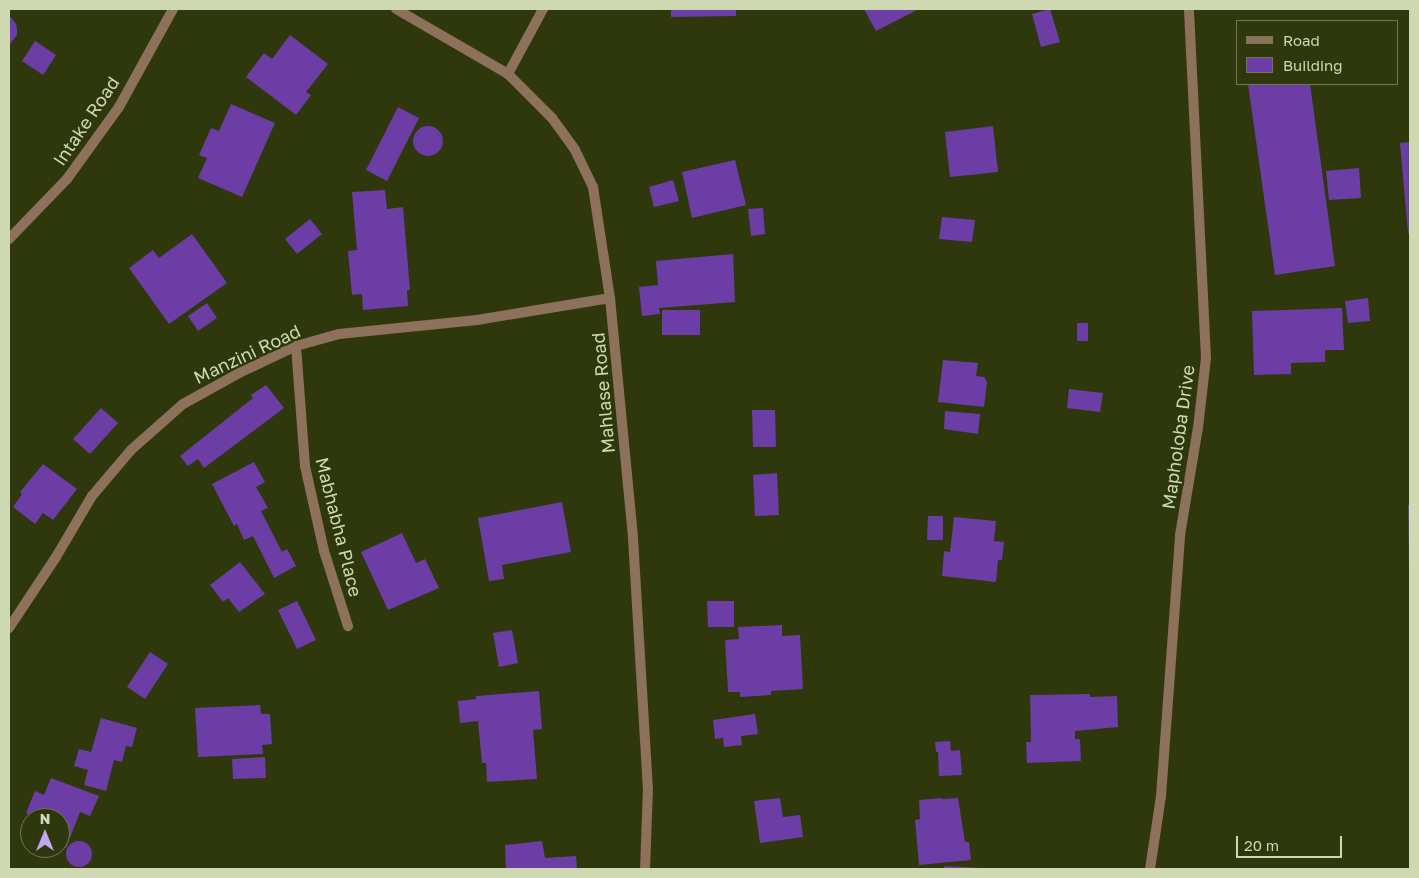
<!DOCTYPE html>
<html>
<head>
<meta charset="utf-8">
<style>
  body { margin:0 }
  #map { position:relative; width:1419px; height:878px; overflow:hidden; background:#2f380d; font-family:"Golos Text",sans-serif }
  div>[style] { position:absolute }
  .building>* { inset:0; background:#6b3da5 }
  .round { border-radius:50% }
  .minor>* { height:10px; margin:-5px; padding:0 5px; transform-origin:5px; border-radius:5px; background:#8d715a }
  .tertiary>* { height:10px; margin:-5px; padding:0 5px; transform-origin:5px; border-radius:5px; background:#8d715a }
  span { translate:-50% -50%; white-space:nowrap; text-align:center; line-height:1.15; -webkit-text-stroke:4.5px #2f380d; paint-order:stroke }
  .street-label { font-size:18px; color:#ced9b2 }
  .frame { position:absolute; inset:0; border:10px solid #ced9b2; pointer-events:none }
  .legend { position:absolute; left:1236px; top:20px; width:162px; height:65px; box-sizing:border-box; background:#2f380d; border:1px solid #6f784f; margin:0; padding:6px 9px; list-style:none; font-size:15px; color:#ced9b2 }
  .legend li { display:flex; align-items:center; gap:10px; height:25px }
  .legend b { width:25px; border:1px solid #6f784f }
  .north { position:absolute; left:20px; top:808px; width:50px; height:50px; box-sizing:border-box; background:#2f380d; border:1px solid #6f784f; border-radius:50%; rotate:0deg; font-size:14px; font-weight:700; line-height:20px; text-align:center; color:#ced9b2 }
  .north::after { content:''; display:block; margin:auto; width:18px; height:22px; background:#c3a7f2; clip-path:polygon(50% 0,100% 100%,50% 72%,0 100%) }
  .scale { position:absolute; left:1236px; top:836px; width:106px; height:22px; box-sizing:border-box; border:2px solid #ced9b2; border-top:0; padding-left:6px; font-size:15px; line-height:18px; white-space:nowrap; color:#ced9b2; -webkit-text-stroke:4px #2f380d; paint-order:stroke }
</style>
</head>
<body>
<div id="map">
  <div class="building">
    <div style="clip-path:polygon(671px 9px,736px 9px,736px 16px,671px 17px)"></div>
    <div style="clip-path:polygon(864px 9px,919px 9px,876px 31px)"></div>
    <div style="clip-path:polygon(1050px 9px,1060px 42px,1041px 47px,1032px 14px)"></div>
    <div style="clip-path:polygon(9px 15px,16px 24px,17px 29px,17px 35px,9px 45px)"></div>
    <div style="clip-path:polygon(290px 35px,328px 64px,306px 92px,311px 95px,296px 115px,246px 77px,264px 53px,272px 59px)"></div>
    <div style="clip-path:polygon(35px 41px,56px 55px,43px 75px,22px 61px)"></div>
    <div style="clip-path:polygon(1248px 84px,1310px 84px,1335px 266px,1275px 275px)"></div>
    <div style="clip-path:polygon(231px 104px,275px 123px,242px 197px,198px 178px,207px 158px,199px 155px,211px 128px,219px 131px)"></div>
    <div style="clip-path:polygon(398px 107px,419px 118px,387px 181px,366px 170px)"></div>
    <div style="clip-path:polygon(993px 126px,998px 172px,950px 177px,945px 132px)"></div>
    <div class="round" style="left:413px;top:126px;width:30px;height:30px"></div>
    <div style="clip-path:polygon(1410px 142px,1410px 233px,1408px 233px,1400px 143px)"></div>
    <div style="clip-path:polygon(735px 160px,746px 205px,692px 218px,682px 172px)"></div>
    <div style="clip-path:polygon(1359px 168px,1361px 198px,1329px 200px,1326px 171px)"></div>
    <div style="clip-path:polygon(673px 180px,679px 201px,654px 207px,649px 187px)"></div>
    <div style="clip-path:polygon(385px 190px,387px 209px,403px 207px,410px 290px,407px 290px,408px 306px,363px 310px,362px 294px,352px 295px,348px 251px,357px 250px,352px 192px)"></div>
    <div style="clip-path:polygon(763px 208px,765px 234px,751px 236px,748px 209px)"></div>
    <div style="clip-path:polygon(942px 217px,975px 220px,972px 242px,939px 239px)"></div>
    <div style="clip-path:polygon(310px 219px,322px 234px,297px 254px,285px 239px)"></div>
    <div style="clip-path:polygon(192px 234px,227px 283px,169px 324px,129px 268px,153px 250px,159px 258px)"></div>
    <div style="clip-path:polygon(733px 254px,735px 302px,659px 308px,660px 314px,642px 316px,639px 287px,658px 285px,656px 261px)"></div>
    <div style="clip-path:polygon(1368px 298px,1370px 321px,1348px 323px,1345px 301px)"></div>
    <div style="clip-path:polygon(207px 303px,217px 318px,198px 331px,188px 316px)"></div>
    <div style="clip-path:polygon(1342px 308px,1344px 350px,1325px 350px,1325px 362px,1291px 363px,1291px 374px,1254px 375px,1252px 311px)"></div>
    <div style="clip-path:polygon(662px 310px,700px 310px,700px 335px,662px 335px)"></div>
    <div style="clip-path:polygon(1077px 323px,1088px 323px,1088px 341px,1077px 341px)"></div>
    <div style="clip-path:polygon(943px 360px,978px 363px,976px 376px,984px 377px,987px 382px,984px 407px,938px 402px)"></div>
    <div style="clip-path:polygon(266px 385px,284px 408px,204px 468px,198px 459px,188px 466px,180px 456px,253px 398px,251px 395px)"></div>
    <div style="clip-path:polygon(1069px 389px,1103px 393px,1100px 412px,1067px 408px)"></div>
    <div style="clip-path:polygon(101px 408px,118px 423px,90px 454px,73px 439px)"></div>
    <div style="clip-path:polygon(752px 410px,775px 410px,776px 447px,753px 447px)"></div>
    <div style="clip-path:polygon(945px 411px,980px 414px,978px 434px,944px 429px)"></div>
    <div style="clip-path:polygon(254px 462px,265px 482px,256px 487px,268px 508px,261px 511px,282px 552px,287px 549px,296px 566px,274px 578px,253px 536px,244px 540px,237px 524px,234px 526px,212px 484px)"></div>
    <div style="clip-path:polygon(43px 464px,77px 489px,53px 520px,43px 513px,35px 524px,13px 507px,22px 494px,20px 492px)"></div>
    <div style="clip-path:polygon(777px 473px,779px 515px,755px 516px,753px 475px)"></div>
    <div style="clip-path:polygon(562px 502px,571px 552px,502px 565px,504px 579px,489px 581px,478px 518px)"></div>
    <div style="clip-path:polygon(1408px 505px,1410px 505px,1410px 566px,1409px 566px)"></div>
    <div style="clip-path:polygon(928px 516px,943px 516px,943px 540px,927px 540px)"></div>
    <div style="clip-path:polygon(954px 517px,996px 521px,994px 541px,1004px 542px,1002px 560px,998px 560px,996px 582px,942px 576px,944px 551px,950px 552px)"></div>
    <div style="clip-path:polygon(402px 533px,416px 563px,425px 559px,439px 588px,388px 610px,361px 552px)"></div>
    <div style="clip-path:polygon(240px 562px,265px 594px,239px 612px,228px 598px,223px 602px,210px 585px)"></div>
    <div style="clip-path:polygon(297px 601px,316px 640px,297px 649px,278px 610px)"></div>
    <div style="clip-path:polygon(707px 601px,734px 601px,734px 627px,708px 627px)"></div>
    <div style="clip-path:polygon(782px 625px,782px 636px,800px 635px,803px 689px,771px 691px,771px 695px,740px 697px,740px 692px,728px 692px,725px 640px,739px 639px,738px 627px)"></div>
    <div style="clip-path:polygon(512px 630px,518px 663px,499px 667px,493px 633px)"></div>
    <div style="clip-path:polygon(150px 652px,168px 664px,145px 699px,127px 687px)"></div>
    <div style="clip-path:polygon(539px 691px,542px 729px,533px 730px,537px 779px,487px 782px,486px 763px,482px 763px,478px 721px,460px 723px,458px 701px,476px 699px,476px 696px)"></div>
    <div style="clip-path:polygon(1090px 694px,1090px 697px,1117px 696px,1118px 727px,1075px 731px,1075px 739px,1080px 739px,1081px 761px,1027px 763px,1026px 742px,1031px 742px,1030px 695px)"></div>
    <div style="clip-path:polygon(260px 705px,261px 714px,270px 714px,272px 744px,262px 745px,263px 754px,198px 757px,195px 708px)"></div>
    <div style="clip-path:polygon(755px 714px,758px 734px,741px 736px,742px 745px,724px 747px,723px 738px,715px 739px,713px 720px)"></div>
    <div style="clip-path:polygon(101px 718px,137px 728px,132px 747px,126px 746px,122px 762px,114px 760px,106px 791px,84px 785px,88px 770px,74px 766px,79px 749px,91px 752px)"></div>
    <div style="clip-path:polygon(950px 741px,951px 751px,960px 750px,962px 775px,939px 776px,938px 752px,936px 752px,935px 742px)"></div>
    <div style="clip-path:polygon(265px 757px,266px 778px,233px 779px,232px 759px)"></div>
    <div style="clip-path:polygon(51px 778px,99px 796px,90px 816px,80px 812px,66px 848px,60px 846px,60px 818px,37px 818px,26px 813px,35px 791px,44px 795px)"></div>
    <div style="clip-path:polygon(780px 798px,783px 817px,800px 815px,803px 837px,760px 843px,754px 801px)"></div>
    <div style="clip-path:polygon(942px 798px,942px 799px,958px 798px,965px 842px,969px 842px,971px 860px,919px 865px,915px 820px,920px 819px,919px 800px)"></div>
    <div style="clip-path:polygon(542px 841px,545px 858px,576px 856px,577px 869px,506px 869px,505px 845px)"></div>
    <div class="round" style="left:66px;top:841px;width:26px;height:26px"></div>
    <div style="clip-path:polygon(944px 866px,982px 868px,982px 869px,943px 869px)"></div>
  </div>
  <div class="minor">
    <div style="left:396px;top:9px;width:129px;rotate:30.1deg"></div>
    <div style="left:508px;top:74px;width:62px;rotate:45deg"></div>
    <div style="left:552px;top:118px;width:39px;rotate:54deg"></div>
    <div style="left:575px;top:150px;width:41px;rotate:64.1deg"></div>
    <div style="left:593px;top:187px;width:112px;rotate:81.3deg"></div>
    <div style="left:610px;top:298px;width:241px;rotate:84.5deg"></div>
    <div style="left:633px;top:538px;width:250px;rotate:86.6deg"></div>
    <div style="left:648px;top:788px;width:81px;rotate:92.1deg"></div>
    <div style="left:508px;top:74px;width:74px;rotate:-61.7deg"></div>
    <div style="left:296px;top:346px;width:120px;rotate:85.7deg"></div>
    <div style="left:305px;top:466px;width:87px;rotate:77.4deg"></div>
    <div style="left:324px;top:551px;width:79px;rotate:72.3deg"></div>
    <div style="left:9px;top:628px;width:85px;rotate:-56.5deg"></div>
    <div style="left:56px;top:557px;width:71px;rotate:-59.5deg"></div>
    <div style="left:92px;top:496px;width:60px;rotate:-49.7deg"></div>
    <div style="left:131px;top:450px;width:69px;rotate:-41.5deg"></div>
    <div style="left:183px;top:404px;width:66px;rotate:-28.9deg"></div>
    <div style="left:241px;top:372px;width:61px;rotate:-25.3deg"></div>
    <div style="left:296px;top:346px;width:45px;rotate:-15.6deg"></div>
    <div style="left:339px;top:334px;width:139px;rotate:-5.8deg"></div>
    <div style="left:477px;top:320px;width:135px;rotate:-9.4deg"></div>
    <div style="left:1150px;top:869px;width:74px;rotate:-81.4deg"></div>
    <div style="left:1161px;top:796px;width:262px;rotate:-85.8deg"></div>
    <div style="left:1180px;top:535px;width:109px;rotate:-80.5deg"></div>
    <div style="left:1198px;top:428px;width:70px;rotate:-83.5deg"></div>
    <div style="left:1206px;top:358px;width:349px;rotate:-92.8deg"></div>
  </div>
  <div class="tertiary">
    <div style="left:9px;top:239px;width:83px;rotate:-46deg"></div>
    <div style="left:67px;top:179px;width:89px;rotate:-54.2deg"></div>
    <div style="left:119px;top:107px;width:112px;rotate:-61.1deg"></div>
  </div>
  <div class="street-label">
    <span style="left:86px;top:121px;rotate:-56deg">Intake Road</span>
    <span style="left:247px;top:354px;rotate:-25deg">Manzini Road</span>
    <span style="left:603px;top:393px;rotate:-95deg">Mahlase Road</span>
    <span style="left:1178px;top:437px;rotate:-82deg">Mapholoba Drive</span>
    <span style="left:339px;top:527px;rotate:76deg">Mabhabha Place</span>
  </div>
  <div class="frame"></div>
  <ul class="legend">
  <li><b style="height:6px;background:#8d715a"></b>Road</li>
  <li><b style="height:14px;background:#6b3da5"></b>Building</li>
  </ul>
  <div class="north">N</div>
  <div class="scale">20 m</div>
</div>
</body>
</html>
